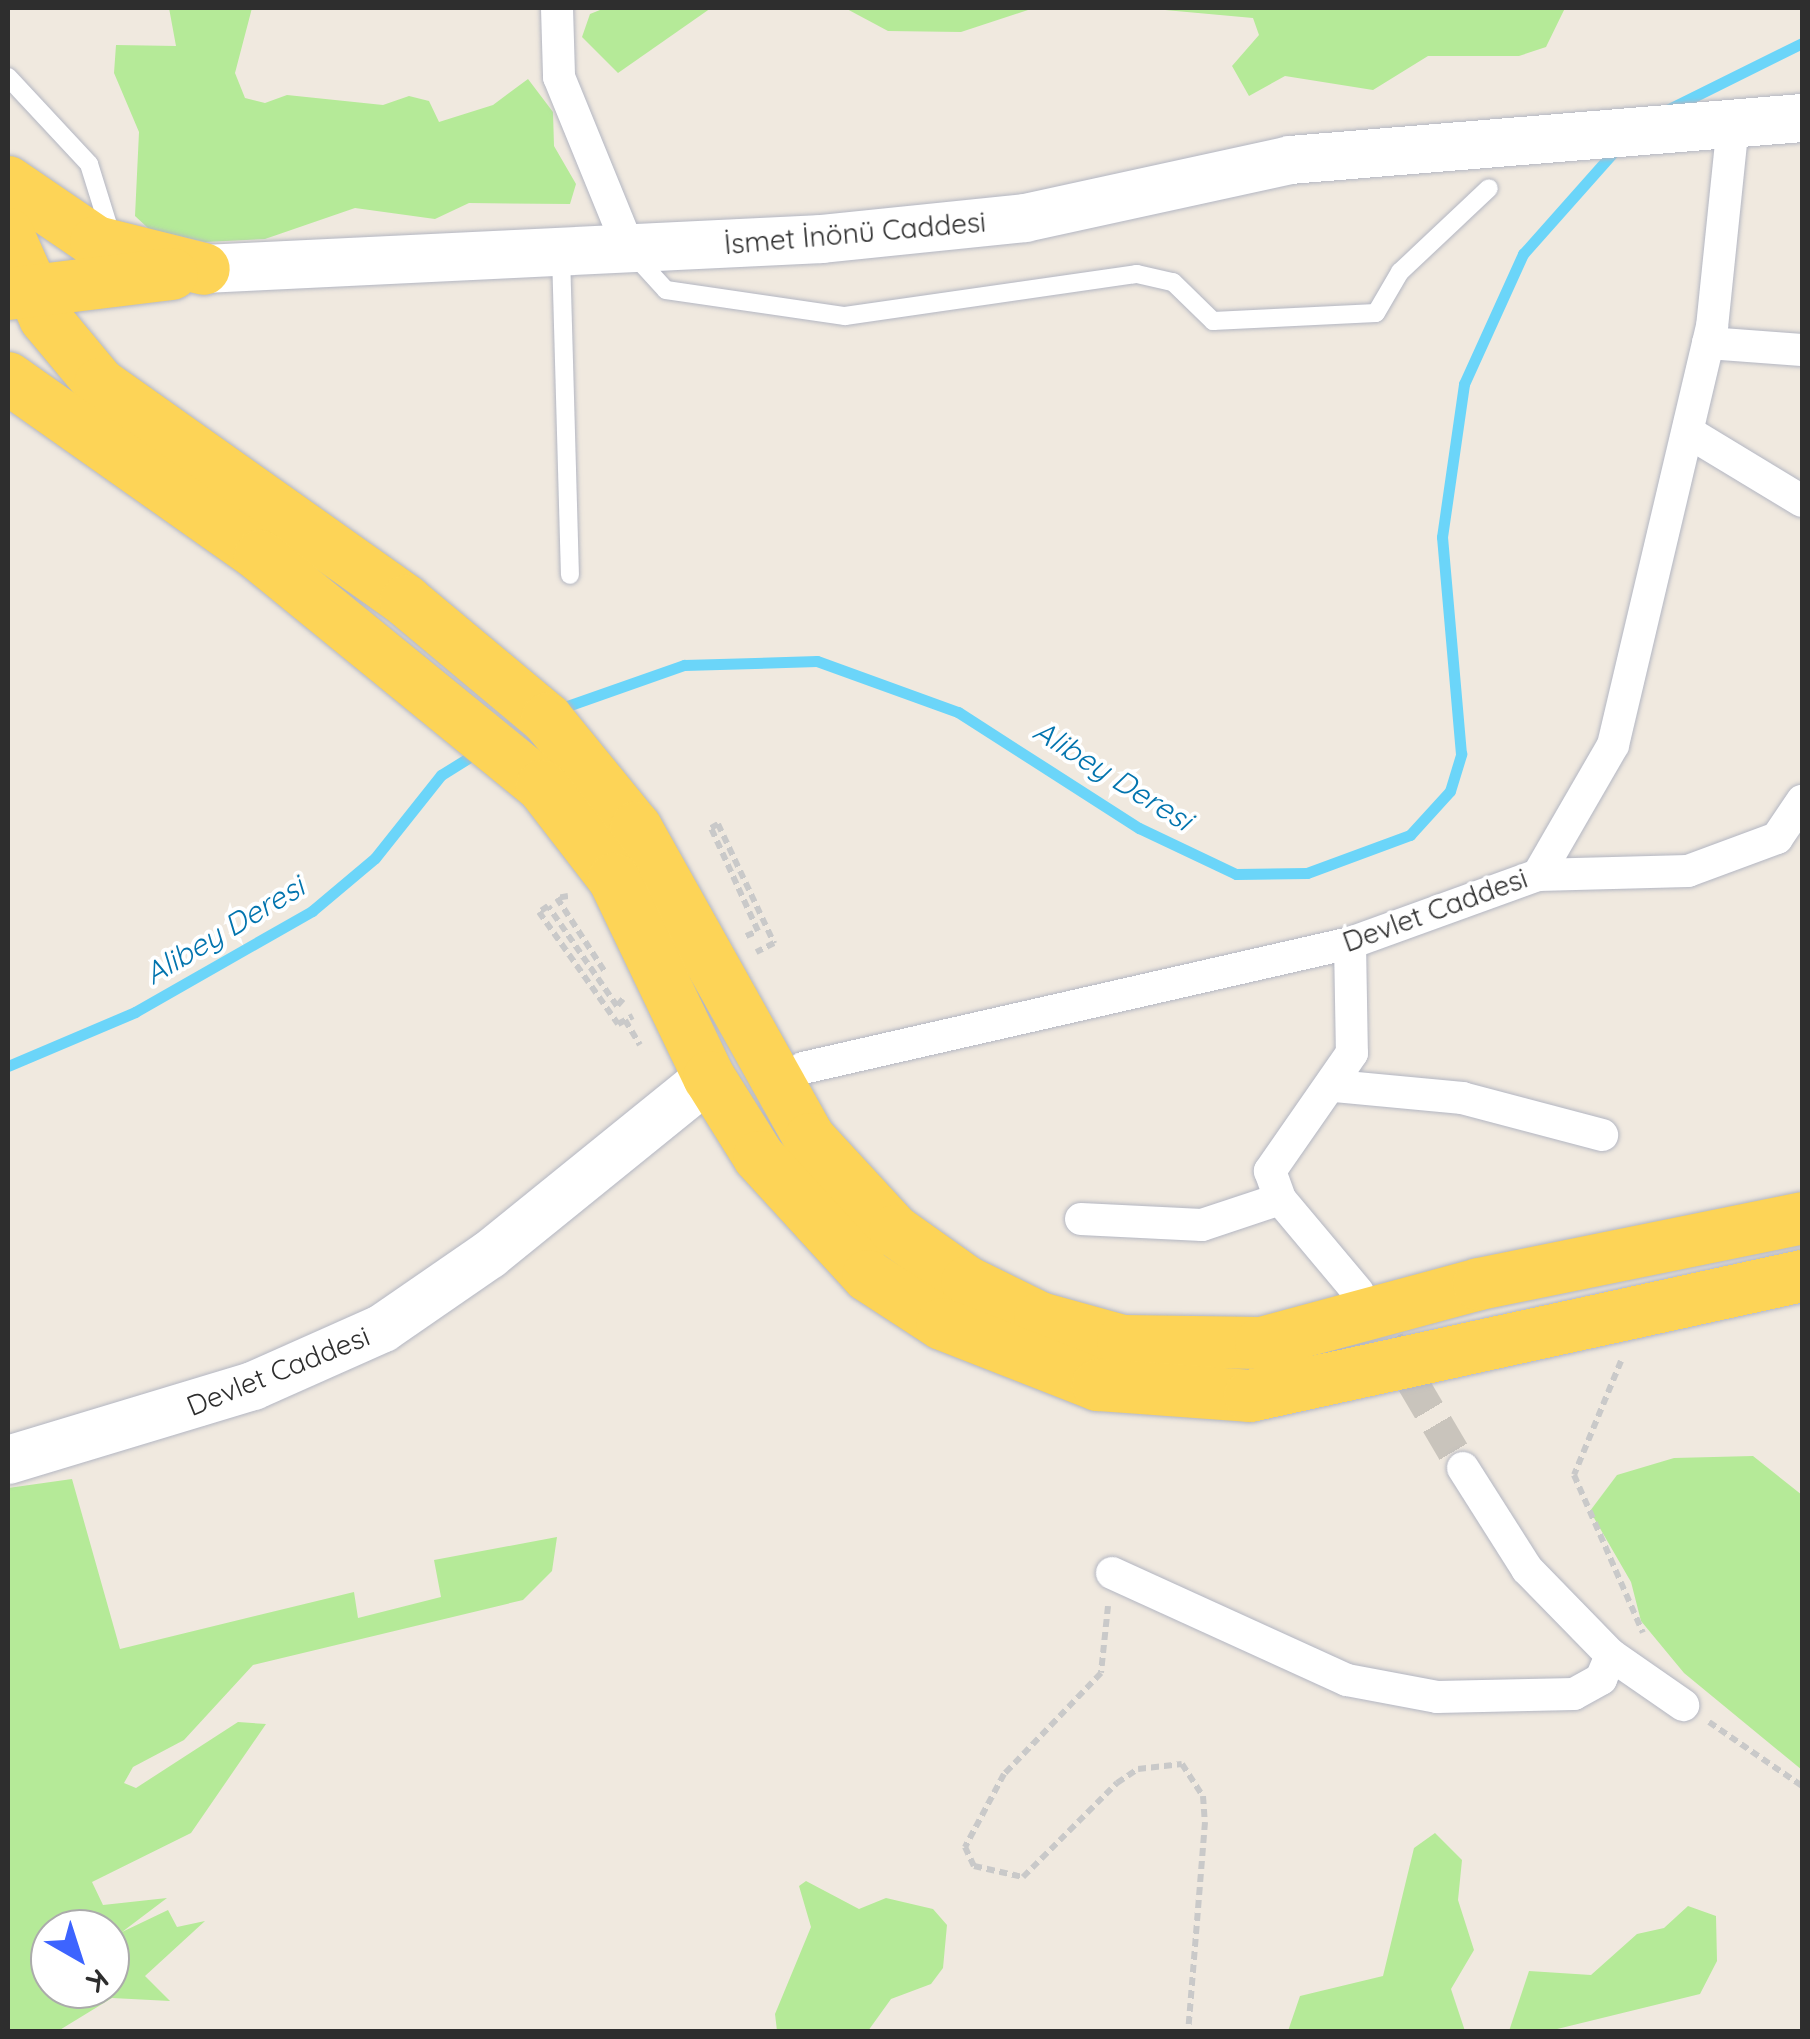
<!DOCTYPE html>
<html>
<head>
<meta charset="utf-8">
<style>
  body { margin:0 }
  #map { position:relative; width:1810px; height:2039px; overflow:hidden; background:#f0e9df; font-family:Quicksand,sans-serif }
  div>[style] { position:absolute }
  .green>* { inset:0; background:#b5ea98 }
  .stream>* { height:11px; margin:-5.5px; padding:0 5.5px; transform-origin:5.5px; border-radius:5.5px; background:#6bd5f9 }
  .street-tunnel>* { height:32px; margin-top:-16px; transform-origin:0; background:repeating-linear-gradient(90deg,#c9c4bc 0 32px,transparent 0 48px) }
  .path>* { height:6px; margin-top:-3px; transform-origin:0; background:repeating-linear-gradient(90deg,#c9c9c9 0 8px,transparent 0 13px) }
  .roads { filter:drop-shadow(0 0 2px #b3b6c2) drop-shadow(0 0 2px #b3b6c2) }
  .lane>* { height:18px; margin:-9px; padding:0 9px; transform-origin:9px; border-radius:9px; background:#fff }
  .street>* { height:32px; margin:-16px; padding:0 16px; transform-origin:16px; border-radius:16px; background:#fff }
  .secondary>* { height:48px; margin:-24px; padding:0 24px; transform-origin:24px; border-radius:24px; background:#fff }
  .primary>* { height:52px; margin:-26px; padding:0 26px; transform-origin:26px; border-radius:26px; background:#fdd457 }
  span { translate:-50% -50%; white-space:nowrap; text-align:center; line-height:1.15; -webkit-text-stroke:8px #fff; paint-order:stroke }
  .street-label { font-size:28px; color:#2e2e2e }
  .water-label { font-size:30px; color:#0274ae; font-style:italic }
  .frame { position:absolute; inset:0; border:10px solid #2e2e2e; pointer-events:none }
  .north { position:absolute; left:30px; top:1909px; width:100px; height:100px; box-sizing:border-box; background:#fff; border:2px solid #ababab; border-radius:50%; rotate:141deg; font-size:28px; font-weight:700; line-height:40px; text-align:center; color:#2e2e2e }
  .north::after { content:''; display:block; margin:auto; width:35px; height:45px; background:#3d64ff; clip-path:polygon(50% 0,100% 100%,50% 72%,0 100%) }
</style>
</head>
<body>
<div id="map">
  <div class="green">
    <div style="clip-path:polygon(169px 8px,252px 8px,235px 73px,245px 98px,265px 103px,287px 95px,383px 105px,409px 96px,429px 101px,439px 122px,493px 105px,528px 79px,553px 112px,554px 146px,576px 184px,570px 204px,469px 203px,435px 219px,355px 208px,265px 239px,205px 242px,149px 229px,135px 216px,139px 132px,114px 73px,116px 45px,176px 46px)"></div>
    <div style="clip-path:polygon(605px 8px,711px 8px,618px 73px,582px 37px,590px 14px)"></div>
    <div style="clip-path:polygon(845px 8px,1034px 8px,961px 32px,888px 31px)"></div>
    <div style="clip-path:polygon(1143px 8px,1565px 8px,1546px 47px,1519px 56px,1428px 56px,1373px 90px,1285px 76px,1249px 96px,1232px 66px,1259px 35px,1253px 18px)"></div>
    <div style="clip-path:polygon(1753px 1456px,1802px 1495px,1802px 1770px,1684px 1673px,1641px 1621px,1631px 1582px,1590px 1511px,1617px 1475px,1674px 1458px)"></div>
    <div style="clip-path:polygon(evenodd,72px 1479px,120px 1649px,354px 1592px,358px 1618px,441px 1597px,434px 1560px,557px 1537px,552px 1571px,523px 1600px,253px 1665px,184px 1740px,133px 1767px,124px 1783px,136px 1788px,238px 1722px,266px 1724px,191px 1833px,92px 1882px,103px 1905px,167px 1898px,122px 1932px,168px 1910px,177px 1927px,205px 1921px,145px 1976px,170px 2001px,112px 1998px,58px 2031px,8px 2031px,8px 1488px,72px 1479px,110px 1929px,110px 1989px,50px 1989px,50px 1929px,110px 1929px)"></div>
    <div style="clip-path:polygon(1435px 1833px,1462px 1860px,1458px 1900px,1474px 1950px,1451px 1989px,1465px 2031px,1288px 2031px,1300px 1996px,1383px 1976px,1414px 1848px)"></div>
    <div style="clip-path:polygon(806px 1881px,859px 1909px,886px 1898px,933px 1909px,947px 1925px,943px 1968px,931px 1984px,891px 1999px,868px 2031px,777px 2031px,775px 2014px,811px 1927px,799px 1886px)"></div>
    <div style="clip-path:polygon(1688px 1906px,1716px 1916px,1717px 1961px,1700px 1994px,1549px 2031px,1509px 2031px,1529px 1971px,1591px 1975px,1637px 1934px,1664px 1928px)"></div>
  </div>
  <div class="stream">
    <div style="left:1663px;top:112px;width:155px;rotate:-26.4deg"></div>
    <div style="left:556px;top:710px;width:136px;rotate:-19.4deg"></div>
    <div style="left:684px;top:665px;width:133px;rotate:-1.7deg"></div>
    <div style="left:817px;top:661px;width:150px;rotate:19.9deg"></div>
    <div style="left:958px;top:712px;width:215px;rotate:32.7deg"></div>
    <div style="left:1139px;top:828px;width:107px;rotate:25.4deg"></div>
    <div style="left:1236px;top:874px;width:71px;rotate:-0.8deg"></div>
    <div style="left:1307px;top:873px;width:110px;rotate:-20.3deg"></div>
    <div style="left:1410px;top:835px;width:59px;rotate:-47.7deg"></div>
    <div style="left:1450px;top:791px;width:39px;rotate:-73deg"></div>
    <div style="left:1461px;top:754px;width:218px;rotate:-95deg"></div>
    <div style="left:1442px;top:537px;width:155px;rotate:-81.8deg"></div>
    <div style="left:1464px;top:384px;width:143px;rotate:-65.6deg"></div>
    <div style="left:1523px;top:254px;width:142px;rotate:-48.4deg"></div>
    <div style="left:8px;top:1066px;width:138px;rotate:-23deg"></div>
    <div style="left:135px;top:1012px;width:204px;rotate:-29.7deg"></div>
    <div style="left:312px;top:911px;width:82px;rotate:-40.1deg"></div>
    <div style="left:375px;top:858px;width:106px;rotate:-51.5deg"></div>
    <div style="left:441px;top:775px;width:44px;rotate:-31.9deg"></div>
  </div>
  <div class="street-tunnel">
    <div style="left:1364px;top:1300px;width:195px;rotate:59.5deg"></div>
  </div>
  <div class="path">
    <div style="left:568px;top:896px;width:11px;rotate:170deg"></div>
    <div style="left:557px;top:898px;width:88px;rotate:57deg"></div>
    <div style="left:746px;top:936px;width:13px;rotate:-23deg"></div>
    <div style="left:758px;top:931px;width:113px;rotate:-114.5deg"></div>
    <div style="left:711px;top:828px;width:8px;rotate:-30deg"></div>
    <div style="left:718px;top:824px;width:132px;rotate:64.8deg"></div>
    <div style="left:774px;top:943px;width:20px;rotate:153deg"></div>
    <div style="left:623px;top:999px;width:9px;rotate:131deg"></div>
    <div style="left:617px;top:1006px;width:121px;rotate:-124.6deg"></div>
    <div style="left:548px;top:906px;width:11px;rotate:146deg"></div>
    <div style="left:539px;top:912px;width:137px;rotate:54.8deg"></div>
    <div style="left:618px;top:1024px;width:17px;rotate:-28deg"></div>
    <div style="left:625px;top:1020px;width:29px;rotate:59deg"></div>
    <div style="left:1621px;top:1361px;width:123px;rotate:112.4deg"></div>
    <div style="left:1574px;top:1475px;width:172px;rotate:66.4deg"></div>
    <div style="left:1108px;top:1606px;width:67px;rotate:96deg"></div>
    <div style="left:1101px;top:1673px;width:140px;rotate:133.8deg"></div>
    <div style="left:1004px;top:1774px;width:83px;rotate:118.1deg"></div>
    <div style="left:965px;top:1847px;width:21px;rotate:65deg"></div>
    <div style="left:974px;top:1866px;width:50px;rotate:12.7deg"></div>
    <div style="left:1023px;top:1877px;width:133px;rotate:-45deg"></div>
    <div style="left:1117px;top:1783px;width:25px;rotate:-34deg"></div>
    <div style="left:1138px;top:1769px;width:44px;rotate:-6.5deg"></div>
    <div style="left:1182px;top:1764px;width:38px;rotate:57deg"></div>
    <div style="left:1203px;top:1796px;width:26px;rotate:86deg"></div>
    <div style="left:1205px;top:1822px;width:211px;rotate:94.6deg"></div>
    <div style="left:1709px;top:1722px;width:113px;rotate:34.5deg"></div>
  </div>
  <div class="roads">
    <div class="lane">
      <div style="left:8px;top:77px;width:119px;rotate:47deg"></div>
      <div style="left:89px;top:164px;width:77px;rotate:72.7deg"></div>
      <div style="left:561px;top:254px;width:321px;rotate:88.4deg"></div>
      <div style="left:634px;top:255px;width:47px;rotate:47.6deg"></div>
      <div style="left:666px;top:290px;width:181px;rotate:8.3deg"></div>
      <div style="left:845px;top:316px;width:295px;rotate:-8.2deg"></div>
      <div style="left:1137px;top:274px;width:37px;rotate:13deg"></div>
      <div style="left:1173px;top:282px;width:56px;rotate:44.3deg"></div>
      <div style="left:1213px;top:321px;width:163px;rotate:-2.8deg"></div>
      <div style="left:1376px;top:313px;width:48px;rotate:-59.7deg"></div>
      <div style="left:1400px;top:272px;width:122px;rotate:-43.3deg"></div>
    </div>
    <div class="street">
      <div style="left:557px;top:8px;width:69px;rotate:88.3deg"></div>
      <div style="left:559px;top:77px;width:188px;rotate:67.8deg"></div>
      <div style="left:1708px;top:343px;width:94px;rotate:4.3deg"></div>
      <div style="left:1688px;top:432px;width:133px;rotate:31.2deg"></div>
      <div style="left:1538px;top:875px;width:150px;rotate:-1.5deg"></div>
      <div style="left:1688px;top:871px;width:95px;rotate:-20.3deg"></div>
      <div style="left:1777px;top:838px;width:45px;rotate:-56deg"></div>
      <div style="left:1350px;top:943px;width:110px;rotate:89deg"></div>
      <div style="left:1352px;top:1053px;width:144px;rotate:124.8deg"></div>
      <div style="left:1270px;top:1171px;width:30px;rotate:70deg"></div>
      <div style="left:1280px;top:1199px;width:121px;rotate:50deg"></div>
      <div style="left:803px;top:1068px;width:561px;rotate:-12.87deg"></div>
      <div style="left:1350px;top:943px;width:200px;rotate:-19.9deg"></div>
      <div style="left:1538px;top:875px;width:150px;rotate:-60deg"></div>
      <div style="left:1613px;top:745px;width:430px;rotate:-76.7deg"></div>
      <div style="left:1712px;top:327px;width:203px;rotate:-84.1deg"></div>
      <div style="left:1335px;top:1086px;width:128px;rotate:5.4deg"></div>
      <div style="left:1462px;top:1098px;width:145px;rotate:14.8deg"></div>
      <div style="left:1081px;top:1219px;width:121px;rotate:2.8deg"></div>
      <div style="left:1202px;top:1225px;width:82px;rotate:-18.4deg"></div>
      <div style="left:1463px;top:1468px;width:120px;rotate:57.6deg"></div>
      <div style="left:1527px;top:1569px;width:120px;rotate:45.7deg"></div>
      <div style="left:1611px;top:1655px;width:88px;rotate:34.8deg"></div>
      <div style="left:1112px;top:1573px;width:258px;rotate:24.5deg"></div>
      <div style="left:1347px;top:1680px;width:92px;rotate:10.7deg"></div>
      <div style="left:1437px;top:1697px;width:137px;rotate:-1.3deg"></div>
      <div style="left:1574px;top:1694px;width:31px;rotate:-29deg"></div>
      <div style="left:1601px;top:1679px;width:26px;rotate:-67deg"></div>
    </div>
    <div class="secondary">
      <div style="left:204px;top:269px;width:619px;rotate:-2.78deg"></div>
      <div style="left:822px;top:239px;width:204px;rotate:-5.9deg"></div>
      <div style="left:1025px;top:218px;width:271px;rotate:-12.3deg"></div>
      <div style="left:1290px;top:160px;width:514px;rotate:-4.69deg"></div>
      <div style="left:8px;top:1460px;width:256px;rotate:-16.8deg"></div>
      <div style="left:253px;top:1386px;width:142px;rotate:-24deg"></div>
      <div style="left:383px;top:1328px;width:129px;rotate:-34.6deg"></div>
      <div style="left:489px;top:1255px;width:283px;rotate:-39deg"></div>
    </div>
    <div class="primary">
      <div style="left:8px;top:182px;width:107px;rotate:34.3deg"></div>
      <div style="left:96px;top:242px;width:111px;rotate:14deg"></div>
      <div style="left:8px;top:234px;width:92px;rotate:66.2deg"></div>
      <div style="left:45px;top:318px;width:86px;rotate:50.2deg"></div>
      <div style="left:100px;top:384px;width:375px;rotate:35.3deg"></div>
      <div style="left:406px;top:601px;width:184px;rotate:39.9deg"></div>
      <div style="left:547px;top:719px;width:141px;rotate:50.8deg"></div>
      <div style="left:636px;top:828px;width:356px;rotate:60.8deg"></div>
      <div style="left:810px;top:1139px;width:125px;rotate:47.3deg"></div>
      <div style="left:895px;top:1231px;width:88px;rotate:35.3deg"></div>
      <div style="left:967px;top:1282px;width:81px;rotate:26.3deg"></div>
      <div style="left:1040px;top:1318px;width:86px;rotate:15.5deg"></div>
      <div style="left:1123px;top:1341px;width:138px;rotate:0.8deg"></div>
      <div style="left:1261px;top:1343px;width:226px;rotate:-15.1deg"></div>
      <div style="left:1479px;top:1284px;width:330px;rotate:-11.5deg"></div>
      <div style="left:8px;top:294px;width:165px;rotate:-7deg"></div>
      <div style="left:8px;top:378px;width:309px;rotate:35.2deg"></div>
      <div style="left:260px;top:556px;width:364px;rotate:39.2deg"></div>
      <div style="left:542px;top:786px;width:118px;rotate:52.3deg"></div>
      <div style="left:614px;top:879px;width:220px;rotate:64.4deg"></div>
      <div style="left:709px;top:1077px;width:94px;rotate:58deg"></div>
      <div style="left:759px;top:1157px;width:161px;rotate:47.5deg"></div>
      <div style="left:868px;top:1276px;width:88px;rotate:33deg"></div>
      <div style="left:942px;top:1324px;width:168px;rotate:21.4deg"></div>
      <div style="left:1098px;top:1385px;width:152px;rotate:4.1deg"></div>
      <div style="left:1250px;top:1396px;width:565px;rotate:-12.26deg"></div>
    </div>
  </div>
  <div class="street-label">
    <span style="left:855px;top:233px;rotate:-5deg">İsmet İnönü Caddesi</span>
    <span style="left:1435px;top:910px;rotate:-20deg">Devlet Caddesi</span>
    <span style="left:278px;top:1371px;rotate:-22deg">Devlet Caddesi</span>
  </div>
  <div class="water-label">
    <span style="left:1113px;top:775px;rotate:32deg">Alibey Deresi</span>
    <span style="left:224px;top:930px;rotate:-31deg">Alibey Deresi</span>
  </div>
  <div class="frame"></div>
  <div class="north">K</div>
</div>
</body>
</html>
